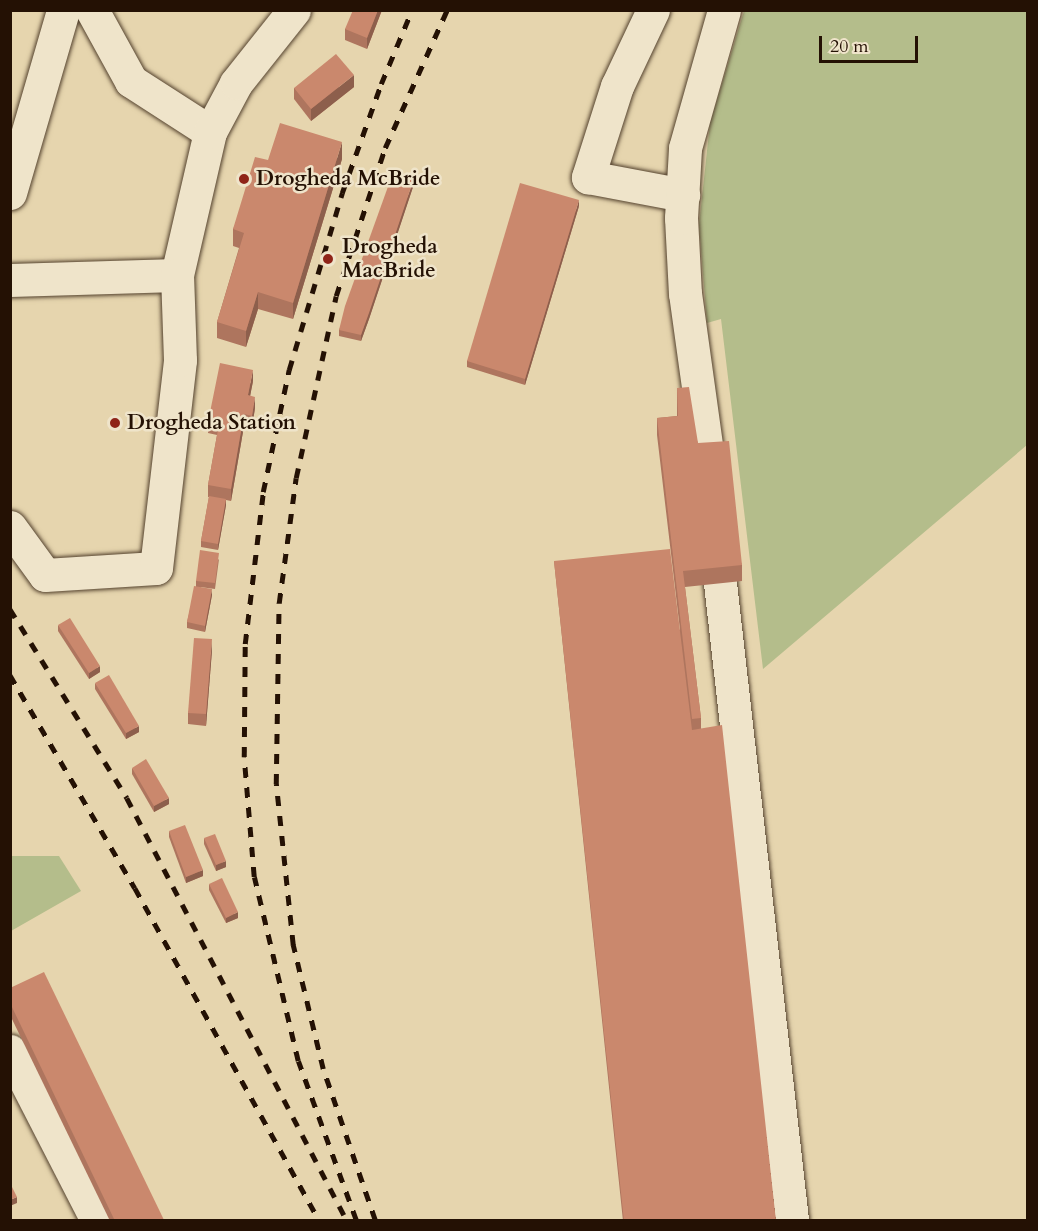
<!DOCTYPE html>
<html>
<head>
<meta charset="utf-8">
<style>
  body { margin:0 }
  #map { position:relative; width:1038px; height:1231px; overflow:hidden; background:#e6d5ae; font-family:Cardo,serif }
  div>[style] { position:absolute }
  .green>* { inset:0; background:#b4bd8b }
  .roads { filter:drop-shadow(0 0 2px #54422e) drop-shadow(0 0 2px #54422e) }
  .minor>* { height:33px; margin:-16.5px; padding:0 16.5px; transform-origin:16.5px; border-radius:16.5px; background:#efe4ca }
  .rail>* { height:4.5px; margin-top:-2.25px; transform-origin:0; background:repeating-linear-gradient(90deg,#241104 0 10px,transparent 0 20px) }
  .wall>* { inset:0; background:#ae755e }
  .shaded-wall>* { inset:0; background:#8d5f4c }
  .building>* { inset:0; background:#ca886d }
  .dots>* { width:16px; height:16px; translate:-50% -50%; box-sizing:border-box; border:3px solid #efe4ca; border-radius:50% }
  span { translate:-50% -50%; white-space:nowrap; text-align:center; line-height:1.15; -webkit-text-stroke:5px #efe4ca; paint-order:stroke }
  .poi-label { font-size:21px; color:#241104; font-weight:700 }
  .left { translate:0 -50%; text-align:left }
  .frame { position:absolute; inset:0; border:12px solid #241104; pointer-events:none }
  .scale { position:absolute; left:819px; top:36px; width:99px; height:27px; box-sizing:border-box; border:3px solid #241104; border-top:0; padding-left:8px; font-size:18px; line-height:21px; white-space:nowrap; color:#241104; -webkit-text-stroke:4px #efe4ca; paint-order:stroke }
</style>
</head>
<body>
<div id="map">
  <div class="green">
    <div style="clip-path:polygon(744px 11px,1028px 11px,1027px 445px,763px 669px,721px 319px,707px 323px,699px 225px,710px 123px)"></div>
    <div style="clip-path:polygon(11px 856px,59px 856px,81px 891px,11px 931px)"></div>
  </div>
  <div class="roads">
    <div class="minor">
      <div style="left:92px;top:10px;width:81px;rotate:61.2deg"></div>
      <div style="left:131px;top:81px;width:94px;rotate:32.8deg"></div>
      <div style="left:653px;top:10px;width:84px;rotate:115.3deg"></div>
      <div style="left:617px;top:86px;width:96px;rotate:107.7deg"></div>
      <div style="left:588px;top:177px;width:97px;rotate:10.7deg"></div>
      <div style="left:10px;top:193px;width:191px;rotate:-73.8deg"></div>
      <div style="left:10px;top:280px;width:167px;rotate:-1.7deg"></div>
      <div style="left:177px;top:275px;width:147px;rotate:-77deg"></div>
      <div style="left:210px;top:132px;width:55px;rotate:-62deg"></div>
      <div style="left:236px;top:83px;width:93px;rotate:-51.5deg"></div>
      <div style="left:708px;top:459px;width:167px;rotate:-97.9deg"></div>
      <div style="left:685px;top:294px;width:76px;rotate:-93deg"></div>
      <div style="left:681px;top:218px;width:70px;rotate:-86.7deg"></div>
      <div style="left:685px;top:148px;width:143px;rotate:-74.2deg"></div>
      <div style="left:10px;top:527px;width:59px;rotate:53.9deg"></div>
      <div style="left:45px;top:575px;width:111px;rotate:-3.6deg"></div>
      <div style="left:156px;top:568px;width:209px;rotate:-83.4deg"></div>
      <div style="left:180px;top:360px;width:85px;rotate:-92deg"></div>
      <div style="left:720px;top:583px;width:641px;rotate:83.55deg"></div>
      <div style="left:10px;top:1051px;width:190px;rotate:62.8deg"></div>
    </div>
  </div>
  <div class="rail">
    <div style="left:10px;top:609px;width:222px;rotate:58.2deg"></div>
    <div style="left:127px;top:798px;width:476px;rotate:62.5deg"></div>
    <div style="left:10px;top:675px;width:247px;rotate:59.6deg"></div>
    <div style="left:135px;top:888px;width:380px;rotate:61deg"></div>
    <div style="left:356px;top:1220px;width:169px;rotate:-110deg"></div>
    <div style="left:298px;top:1061px;width:189px;rotate:-103.4deg"></div>
    <div style="left:254px;top:877px;width:120px;rotate:-94.8deg"></div>
    <div style="left:244px;top:757px;width:113px;rotate:-89.5deg"></div>
    <div style="left:245px;top:644px;width:153px;rotate:-83.2deg"></div>
    <div style="left:263px;top:492px;width:125px;rotate:-78deg"></div>
    <div style="left:289px;top:370px;width:185px;rotate:-73.3deg"></div>
    <div style="left:342px;top:193px;width:116px;rotate:-70.3deg"></div>
    <div style="left:381px;top:84px;width:80px;rotate:-67.3deg"></div>
    <div style="left:375px;top:1220px;width:160px;rotate:-109deg"></div>
    <div style="left:323px;top:1069px;width:128px;rotate:-103.6deg"></div>
    <div style="left:293px;top:945px;width:162px;rotate:-96deg"></div>
    <div style="left:276px;top:784px;width:181px;rotate:-89.1deg"></div>
    <div style="left:279px;top:603px;width:126px;rotate:-82.3deg"></div>
    <div style="left:296px;top:478px;width:186px;rotate:-77.6deg"></div>
    <div style="left:336px;top:296px;width:156px;rotate:-71.7deg"></div>
    <div style="left:385px;top:148px;width:151px;rotate:-65.8deg"></div>
  </div>
  <div class="wall">
    <div style="clip-path:polygon(382px 10px,367px 49px,345px 40px,345px 29px)"></div>
    <div style="clip-path:polygon(354px 87px,311px 121px,294px 99px,294px 88px)"></div>
    <div style="clip-path:polygon(342px 159px,293px 319px,258px 309px,246px 347px,217px 338px,217px 322px,239px 248px,233px 246px,233px 229px,268px 160px)"></div>
    <div style="clip-path:polygon(414px 184px,369px 319px,361px 341px,339px 336px,339px 330px)"></div>
    <div style="clip-path:polygon(579px 206px,525px 385px,467px 367px,467px 361px)"></div>
    <div style="clip-path:polygon(253px 381px,250px 396px,255px 408px,252px 427px,244px 426px,231px 501px,226px 500px,226px 505px,218px 550px,201px 547px,201px 541px,209px 497px,208px 497px,208px 485px,217px 435px,208px 433px,208px 422px)"></div>
    <div style="clip-path:polygon(677px 388px,698px 443px,742px 565px,742px 581px,685px 587px,701px 718px,701px 728px,776px 1221px,623px 1221px,554px 561px,680px 630px,657px 435px,657px 418px,677px 416px)"></div>
    <div style="clip-path:polygon(219px 559px,215px 589px,200px 587px,212px 595px,205px 632px,187px 628px,187px 622px,196px 586px,196px 581px)"></div>
    <div style="clip-path:polygon(58px 625px,100px 672px,89px 679px,58px 631px)"></div>
    <div style="clip-path:polygon(212px 650px,206px 726px,188px 724px,188px 713px)"></div>
    <div style="clip-path:polygon(95px 683px,139px 732px,126px 739px,95px 689px)"></div>
    <div style="clip-path:polygon(132px 768px,169px 804px,154px 812px,132px 774px)"></div>
    <div style="clip-path:polygon(169px 831px,203px 876px,186px 883px,169px 837px)"></div>
    <div style="clip-path:polygon(204px 838px,226px 867px,216px 871px,204px 844px)"></div>
    <div style="clip-path:polygon(209px 884px,238px 918px,226px 923px,209px 890px)"></div>
    <div style="clip-path:polygon(10px 988px,164px 1221px,110px 1221px,10px 1015px)"></div>
  </div>
  <div class="shaded-wall">
    <div style="clip-path:polygon(378px 10px,382px 10px,367px 49px,367px 38px)"></div>
    <div style="clip-path:polygon(354px 75px,354px 87px,311px 121px,311px 109px)"></div>
    <div style="clip-path:polygon(342px 142px,342px 159px,293px 319px,293px 303px)"></div>
    <div style="clip-path:polygon(414px 178px,414px 184px,369px 319px,361px 341px,361px 335px)"></div>
    <div style="clip-path:polygon(579px 200px,579px 206px,525px 385px,525px 379px)"></div>
    <div style="clip-path:polygon(258px 292px,258px 309px,246px 347px,246px 331px)"></div>
    <div style="clip-path:polygon(253px 370px,253px 381px,248px 407px,248px 395px)"></div>
    <div style="clip-path:polygon(255px 397px,255px 408px,252px 427px,252px 416px)"></div>
    <div style="clip-path:polygon(244px 414px,244px 426px,231px 501px,231px 489px)"></div>
    <div style="clip-path:polygon(226px 499px,226px 505px,218px 550px,218px 544px)"></div>
    <div style="clip-path:polygon(212px 589px,212px 595px,205px 632px,205px 626px)"></div>
    <div style="clip-path:polygon(212px 639px,212px 650px,206px 726px,206px 714px)"></div>
    <div style="clip-path:polygon(100px 666px,100px 672px,89px 679px,89px 673px)"></div>
    <div style="clip-path:polygon(139px 726px,139px 732px,126px 739px,126px 733px)"></div>
    <div style="clip-path:polygon(169px 798px,169px 804px,154px 812px,154px 806px)"></div>
    <div style="clip-path:polygon(226px 861px,226px 867px,216px 871px,216px 865px)"></div>
    <div style="clip-path:polygon(203px 870px,203px 876px,186px 883px,186px 877px)"></div>
    <div style="clip-path:polygon(238px 912px,238px 918px,226px 923px,226px 918px)"></div>
    <div style="clip-path:polygon(17px 1197px,17px 1203px,10px 1206px,10px 1200px)"></div>
  </div>
  <div class="building">
    <div style="clip-path:polygon(353px 10px,378px 10px,367px 38px,345px 29px)"></div>
    <div style="clip-path:polygon(336px 54px,354px 75px,311px 109px,294px 88px)"></div>
    <div style="clip-path:polygon(280px 123px,342px 142px,293px 303px,258px 292px,246px 331px,217px 322px,244px 233px,233px 229px,255px 157px,268px 160px)"></div>
    <div style="clip-path:polygon(394px 170px,414px 178px,369px 313px,361px 335px,339px 330px,345px 306px)"></div>
    <div style="clip-path:polygon(520px 183px,579px 200px,525px 379px,467px 361px)"></div>
    <div style="clip-path:polygon(220px 363px,253px 370px,248px 395px,255px 397px,252px 416px,244px 414px,231px 489px,208px 485px,219px 424px,208px 422px)"></div>
    <div style="clip-path:polygon(689px 387px,698px 443px,729px 441px,742px 565px,683px 571px,701px 718px,692px 719px,657px 418px,678px 416px,677px 388px)"></div>
    <div style="clip-path:polygon(209px 496px,226px 499px,218px 544px,201px 541px)"></div>
    <div style="clip-path:polygon(670px 549px,692px 730px,722px 725px,776px 1221px,624px 1221px,554px 561px)"></div>
    <div style="clip-path:polygon(200px 550px,219px 553px,215px 583px,196px 581px)"></div>
    <div style="clip-path:polygon(194px 586px,212px 589px,205px 626px,187px 622px)"></div>
    <div style="clip-path:polygon(70px 618px,100px 666px,89px 673px,58px 625px)"></div>
    <div style="clip-path:polygon(194px 638px,212px 639px,206px 714px,188px 713px)"></div>
    <div style="clip-path:polygon(109px 675px,139px 726px,126px 733px,95px 683px)"></div>
    <div style="clip-path:polygon(146px 759px,169px 798px,154px 806px,132px 768px)"></div>
    <div style="clip-path:polygon(185px 825px,203px 870px,186px 877px,169px 831px)"></div>
    <div style="clip-path:polygon(215px 834px,226px 861px,216px 865px,204px 838px)"></div>
    <div style="clip-path:polygon(222px 878px,238px 912px,226px 918px,209px 884px)"></div>
    <div style="clip-path:polygon(44px 972px,164px 1220px,162px 1221px,115px 1221px,10px 1003px,10px 988px)"></div>
    <div style="clip-path:polygon(10px 1183px,17px 1197px,10px 1200px)"></div>
  </div>
  <div class="dots">
    <div style="left:244px;top:179px;background:#8f2418"></div>
    <div style="left:328px;top:259px;background:#8f2418"></div>
    <div style="left:115px;top:423px;background:#8f2418"></div>
  </div>
  <div class="poi-label">
    <span class="left" style="left:256px;top:179px">Drogheda McBride</span>
    <span class="left" style="left:342px;top:259px">Drogheda<br>MacBride</span>
    <span class="left" style="left:127px;top:423px">Drogheda Station</span>
  </div>
  <div class="frame"></div>
  <div class="scale">20 m</div>
</div>
</body>
</html>
